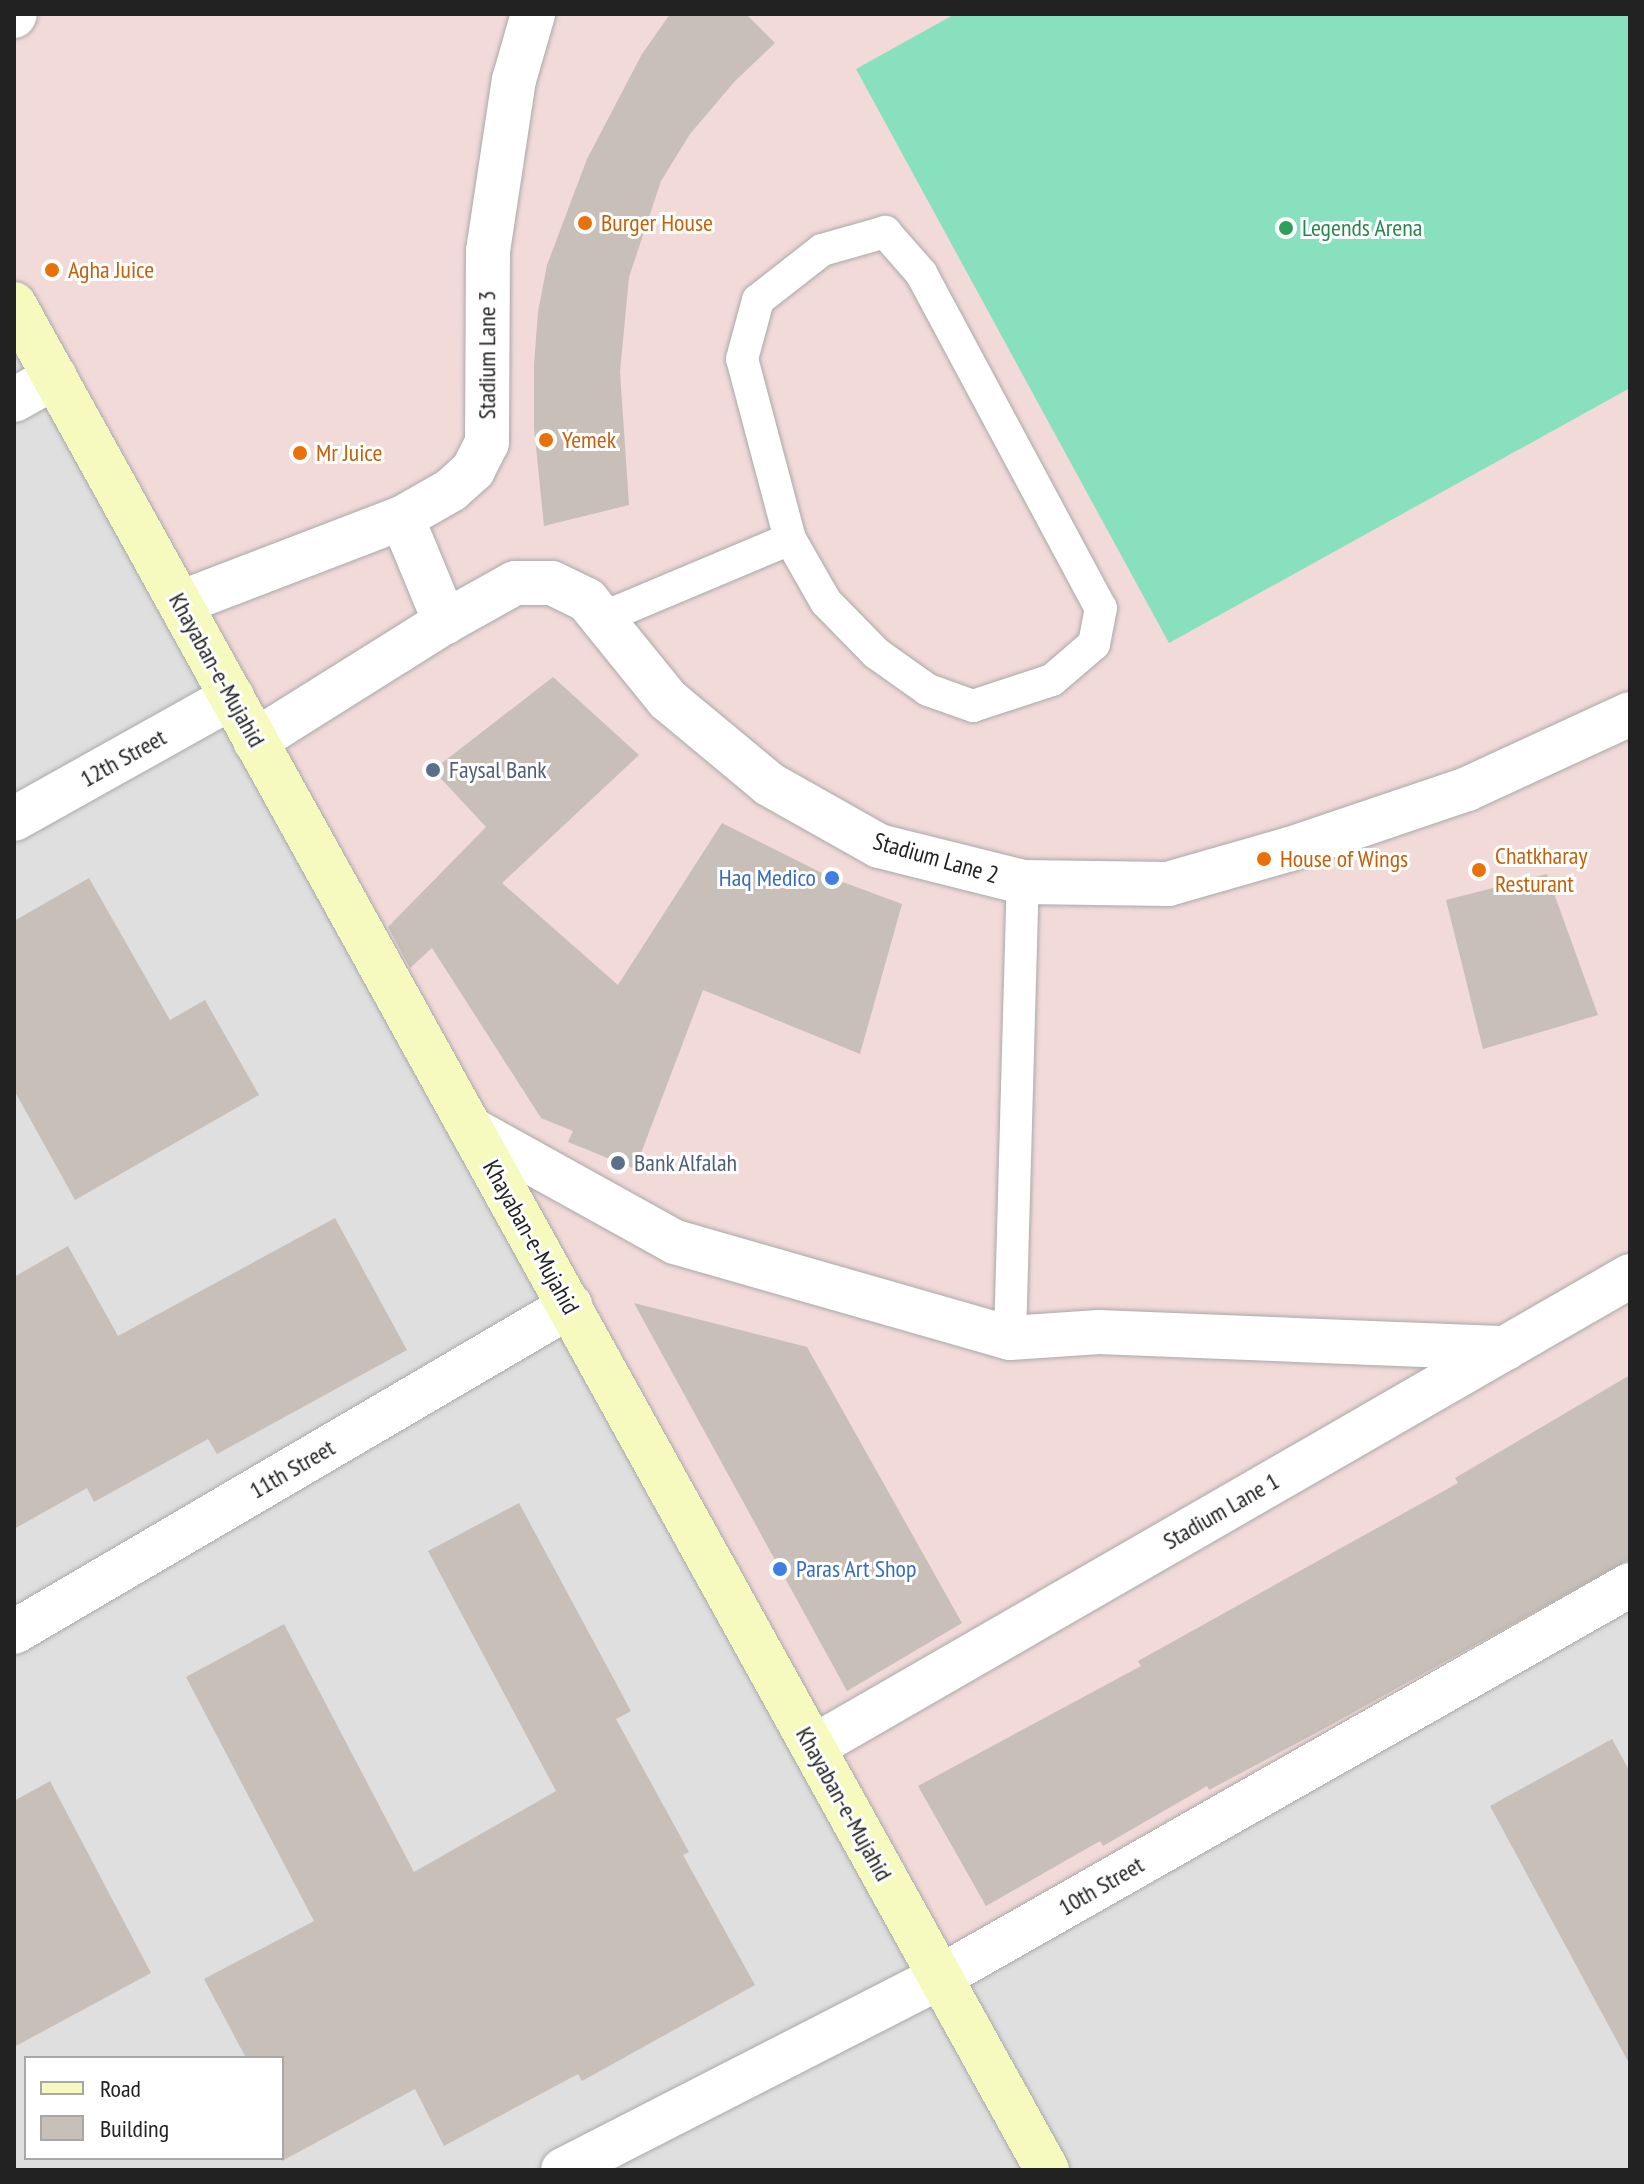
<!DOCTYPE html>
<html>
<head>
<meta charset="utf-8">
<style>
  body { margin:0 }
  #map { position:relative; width:1644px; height:2184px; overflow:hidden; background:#f2efe9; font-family:"PT Sans Narrow",sans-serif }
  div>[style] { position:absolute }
  .residential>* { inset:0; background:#e0dfdf }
  .commercial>* { inset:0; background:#f2dad9 }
  .pitch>* { inset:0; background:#88e0be }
  .building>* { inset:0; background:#c7bfb8 }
  .roads { filter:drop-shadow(0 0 2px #a9a9a9) drop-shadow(0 0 2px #a9a9a9) }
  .lane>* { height:32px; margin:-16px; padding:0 16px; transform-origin:16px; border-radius:16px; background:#fff }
  .street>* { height:44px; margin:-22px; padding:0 22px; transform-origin:22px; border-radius:22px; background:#fff }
  .secondary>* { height:44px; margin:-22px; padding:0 22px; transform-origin:22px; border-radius:22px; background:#f7fabf }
  .dots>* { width:22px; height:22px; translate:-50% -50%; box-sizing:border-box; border:4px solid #fff; border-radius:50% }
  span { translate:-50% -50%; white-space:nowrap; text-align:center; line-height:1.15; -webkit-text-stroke:6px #fff; paint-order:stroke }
  .food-label { font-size:24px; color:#c56008 }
  .left { translate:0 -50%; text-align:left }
  .leisure-label { font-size:24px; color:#27864d }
  .street-label { font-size:24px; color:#222 }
  .service-label { font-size:24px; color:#4e5e75 }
  .shop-label { font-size:24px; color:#366cbe }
  .right { translate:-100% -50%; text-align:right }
  .frame { position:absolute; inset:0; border:16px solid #222; pointer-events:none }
  .legend { position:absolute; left:24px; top:2056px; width:260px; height:104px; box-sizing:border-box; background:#fff; border:2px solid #a7a7a7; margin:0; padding:10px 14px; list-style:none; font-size:24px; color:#222 }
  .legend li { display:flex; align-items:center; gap:16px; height:40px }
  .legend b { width:40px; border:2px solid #a7a7a7 }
</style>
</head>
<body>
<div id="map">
  <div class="residential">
    <div style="clip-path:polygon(evenodd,14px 14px,1630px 14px,1630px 2170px,14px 2170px,14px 14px,26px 2058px,282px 2058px,282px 2158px,26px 2158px,26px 2058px)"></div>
  </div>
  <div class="commercial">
    <div style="clip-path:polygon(14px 14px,1630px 14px,1630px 1585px,940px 1977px,14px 304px)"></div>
  </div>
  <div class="pitch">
    <div style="clip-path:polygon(955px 14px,1630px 14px,1630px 388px,1169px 643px,856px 69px)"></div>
  </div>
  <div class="building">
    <div style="clip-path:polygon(670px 14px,746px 14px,775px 43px,735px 81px,690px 134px,661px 181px,629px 277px,620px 372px,629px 505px,544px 526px,534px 428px,534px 365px,538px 312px,547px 265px,587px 159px,642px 54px)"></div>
    <div style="clip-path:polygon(553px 677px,639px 755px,502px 883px,618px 985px,722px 823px,832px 878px,902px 904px,860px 1054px,703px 990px,635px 1169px,568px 1142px,573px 1131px,541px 1118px,432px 948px,410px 968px,388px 927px,486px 827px,433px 770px)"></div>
    <div style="clip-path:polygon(1547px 874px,1598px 1015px,1483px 1049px,1446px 900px)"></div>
    <div style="clip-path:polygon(89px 878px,170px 1020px,205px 1000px,259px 1095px,75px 1200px,14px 1090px,14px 921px)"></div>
    <div style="clip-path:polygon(335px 1218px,407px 1350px,217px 1454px,208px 1439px,94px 1502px,87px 1488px,14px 1529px,14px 1277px,68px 1246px,118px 1336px)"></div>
    <div style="clip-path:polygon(634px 1303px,807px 1347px,962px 1623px,847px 1691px)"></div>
    <div style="clip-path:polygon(1630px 1375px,1630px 1559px,1316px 1733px,1209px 1790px,1207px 1786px,1103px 1846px,1100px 1841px,986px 1906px,918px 1786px,1141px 1666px,1138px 1661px,1458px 1483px,1455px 1478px)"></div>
    <div style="clip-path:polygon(519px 1503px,631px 1711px,616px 1719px,689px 1852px,683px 1855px,755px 1985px,582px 2081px,578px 2074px,444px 2146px,415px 2089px,282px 2161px,282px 2058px,246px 2058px,204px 1979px,314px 1921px,186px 1677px,284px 1624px,414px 1872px,556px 1791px,428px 1551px)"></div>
    <div style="clip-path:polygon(1612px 1739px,1630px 1772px,1630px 2065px,1490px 1806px)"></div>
    <div style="clip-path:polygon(50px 1781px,151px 1973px,14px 2047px,14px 1801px)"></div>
  </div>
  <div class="roads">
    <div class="lane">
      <div style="left:885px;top:232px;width:55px;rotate:48.7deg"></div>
      <div style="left:921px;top:273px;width:380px;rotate:61.8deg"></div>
      <div style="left:1101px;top:608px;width:37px;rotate:101deg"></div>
      <div style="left:1094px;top:644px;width:55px;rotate:139.4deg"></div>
      <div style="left:1052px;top:680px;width:83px;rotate:161.8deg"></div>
      <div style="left:973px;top:706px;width:48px;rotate:-160.4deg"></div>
      <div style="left:928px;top:690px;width:64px;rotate:-144.6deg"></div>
      <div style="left:876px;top:653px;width:71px;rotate:-134.4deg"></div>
      <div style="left:826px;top:602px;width:73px;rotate:-119.7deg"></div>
      <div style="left:790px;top:539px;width:186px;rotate:-104.9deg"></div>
      <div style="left:742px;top:359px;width:61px;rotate:-74.8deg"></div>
      <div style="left:758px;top:300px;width:81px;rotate:-38deg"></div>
      <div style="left:822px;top:250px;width:66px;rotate:-15.9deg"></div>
      <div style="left:602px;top:618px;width:204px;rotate:-22.8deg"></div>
      <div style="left:1010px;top:1338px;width:456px;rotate:-88.4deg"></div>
    </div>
    <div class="street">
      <div style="left:14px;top:16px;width:2px;rotate:-63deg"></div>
      <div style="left:14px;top:400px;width:47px;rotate:-29.3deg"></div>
      <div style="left:402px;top:518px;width:113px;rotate:67.5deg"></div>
      <div style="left:180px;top:603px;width:238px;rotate:-21deg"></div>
      <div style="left:402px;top:518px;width:56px;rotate:-29.7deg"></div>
      <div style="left:451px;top:490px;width:30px;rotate:-42deg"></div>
      <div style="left:473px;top:470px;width:30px;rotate:-63deg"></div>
      <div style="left:487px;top:443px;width:192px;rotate:-89.7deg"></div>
      <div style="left:488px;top:251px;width:173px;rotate:-81.4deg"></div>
      <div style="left:514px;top:80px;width:69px;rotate:-73.9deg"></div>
      <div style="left:255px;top:741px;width:224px;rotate:-32.1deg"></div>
      <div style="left:445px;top:622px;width:80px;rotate:-29.1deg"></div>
      <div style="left:515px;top:583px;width:37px"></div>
      <div style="left:552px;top:583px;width:39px;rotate:26deg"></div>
      <div style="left:587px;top:600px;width:129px;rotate:51deg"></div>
      <div style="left:668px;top:700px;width:131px;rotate:39.7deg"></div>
      <div style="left:769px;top:784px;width:126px;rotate:29.4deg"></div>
      <div style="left:879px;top:846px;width:148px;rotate:14deg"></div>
      <div style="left:1023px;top:882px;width:145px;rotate:0.8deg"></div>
      <div style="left:1168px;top:884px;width:127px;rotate:-16deg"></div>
      <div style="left:1290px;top:849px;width:187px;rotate:-18.7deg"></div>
      <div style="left:1467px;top:789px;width:179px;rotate:-24.7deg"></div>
      <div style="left:14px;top:819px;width:250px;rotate:-29.2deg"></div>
      <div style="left:471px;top:1129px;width:233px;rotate:29deg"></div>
      <div style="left:675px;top:1242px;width:348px;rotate:16deg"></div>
      <div style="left:1010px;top:1338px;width:89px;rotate:-3.9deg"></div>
      <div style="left:1099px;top:1332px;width:407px;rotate:2.3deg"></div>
      <div style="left:14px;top:1632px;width:645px;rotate:-30.38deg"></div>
      <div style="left:813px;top:1747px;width:943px;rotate:-29.96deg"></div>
      <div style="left:563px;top:2170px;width:424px;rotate:-27.1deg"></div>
      <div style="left:940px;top:1977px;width:794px;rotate:-29.6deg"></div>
    </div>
    <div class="secondary">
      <div style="left:14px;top:304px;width:2133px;rotate:61.03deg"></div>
    </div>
  </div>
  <div class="dots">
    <div style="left:585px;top:223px;background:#e8710a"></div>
    <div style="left:1286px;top:228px;background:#2e9e5b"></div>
    <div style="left:52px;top:270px;background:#e8710a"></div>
    <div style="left:546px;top:440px;background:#e8710a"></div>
    <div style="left:300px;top:453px;background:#e8710a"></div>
    <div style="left:433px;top:770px;background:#5c6f8a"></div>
    <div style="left:1264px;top:859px;background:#e8710a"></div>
    <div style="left:1479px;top:870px;background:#e8710a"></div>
    <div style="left:832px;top:878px;background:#3f7fe0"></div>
    <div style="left:618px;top:1163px;background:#5c6f8a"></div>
    <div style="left:780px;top:1569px;background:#3f7fe0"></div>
  </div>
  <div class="food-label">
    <span class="left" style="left:601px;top:223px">Burger House</span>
    <span class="left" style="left:68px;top:270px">Agha Juice</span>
    <span class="left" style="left:562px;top:440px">Yemek</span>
    <span class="left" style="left:316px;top:453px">Mr Juice</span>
    <span class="left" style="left:1495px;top:870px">Chatkharay<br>Resturant</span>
    <span class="left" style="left:1280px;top:859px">House of Wings</span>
  </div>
  <div class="leisure-label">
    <span class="left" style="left:1302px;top:228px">Legends Arena</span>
  </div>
  <div class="street-label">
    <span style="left:487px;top:355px;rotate:-90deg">Stadium Lane 3</span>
    <span style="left:217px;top:670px;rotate:61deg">Khayaban-e-Mujahid</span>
    <span style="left:123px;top:758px;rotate:-29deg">12th Street</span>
    <span style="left:936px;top:858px;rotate:16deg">Stadium Lane 2</span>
    <span style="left:531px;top:1237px;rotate:61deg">Khayaban-e-Mujahid</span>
    <span style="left:292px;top:1469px;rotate:-30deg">11th Street</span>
    <span style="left:1221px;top:1511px;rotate:-30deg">Stadium Lane 1</span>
    <span style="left:844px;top:1804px;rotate:61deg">Khayaban-e-Mujahid</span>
    <span style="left:1101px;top:1886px;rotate:-30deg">10th Street</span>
  </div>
  <div class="service-label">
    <span class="left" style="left:449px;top:770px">Faysal Bank</span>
    <span class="left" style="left:634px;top:1163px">Bank Alfalah</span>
  </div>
  <div class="shop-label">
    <span class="right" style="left:816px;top:878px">Haq Medico</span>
    <span class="left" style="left:796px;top:1569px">Paras Art Shop</span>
  </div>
  <div class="frame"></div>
  <ul class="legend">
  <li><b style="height:10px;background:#f7fabf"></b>Road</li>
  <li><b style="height:22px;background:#c7bfb8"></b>Building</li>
  </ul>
</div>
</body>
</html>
